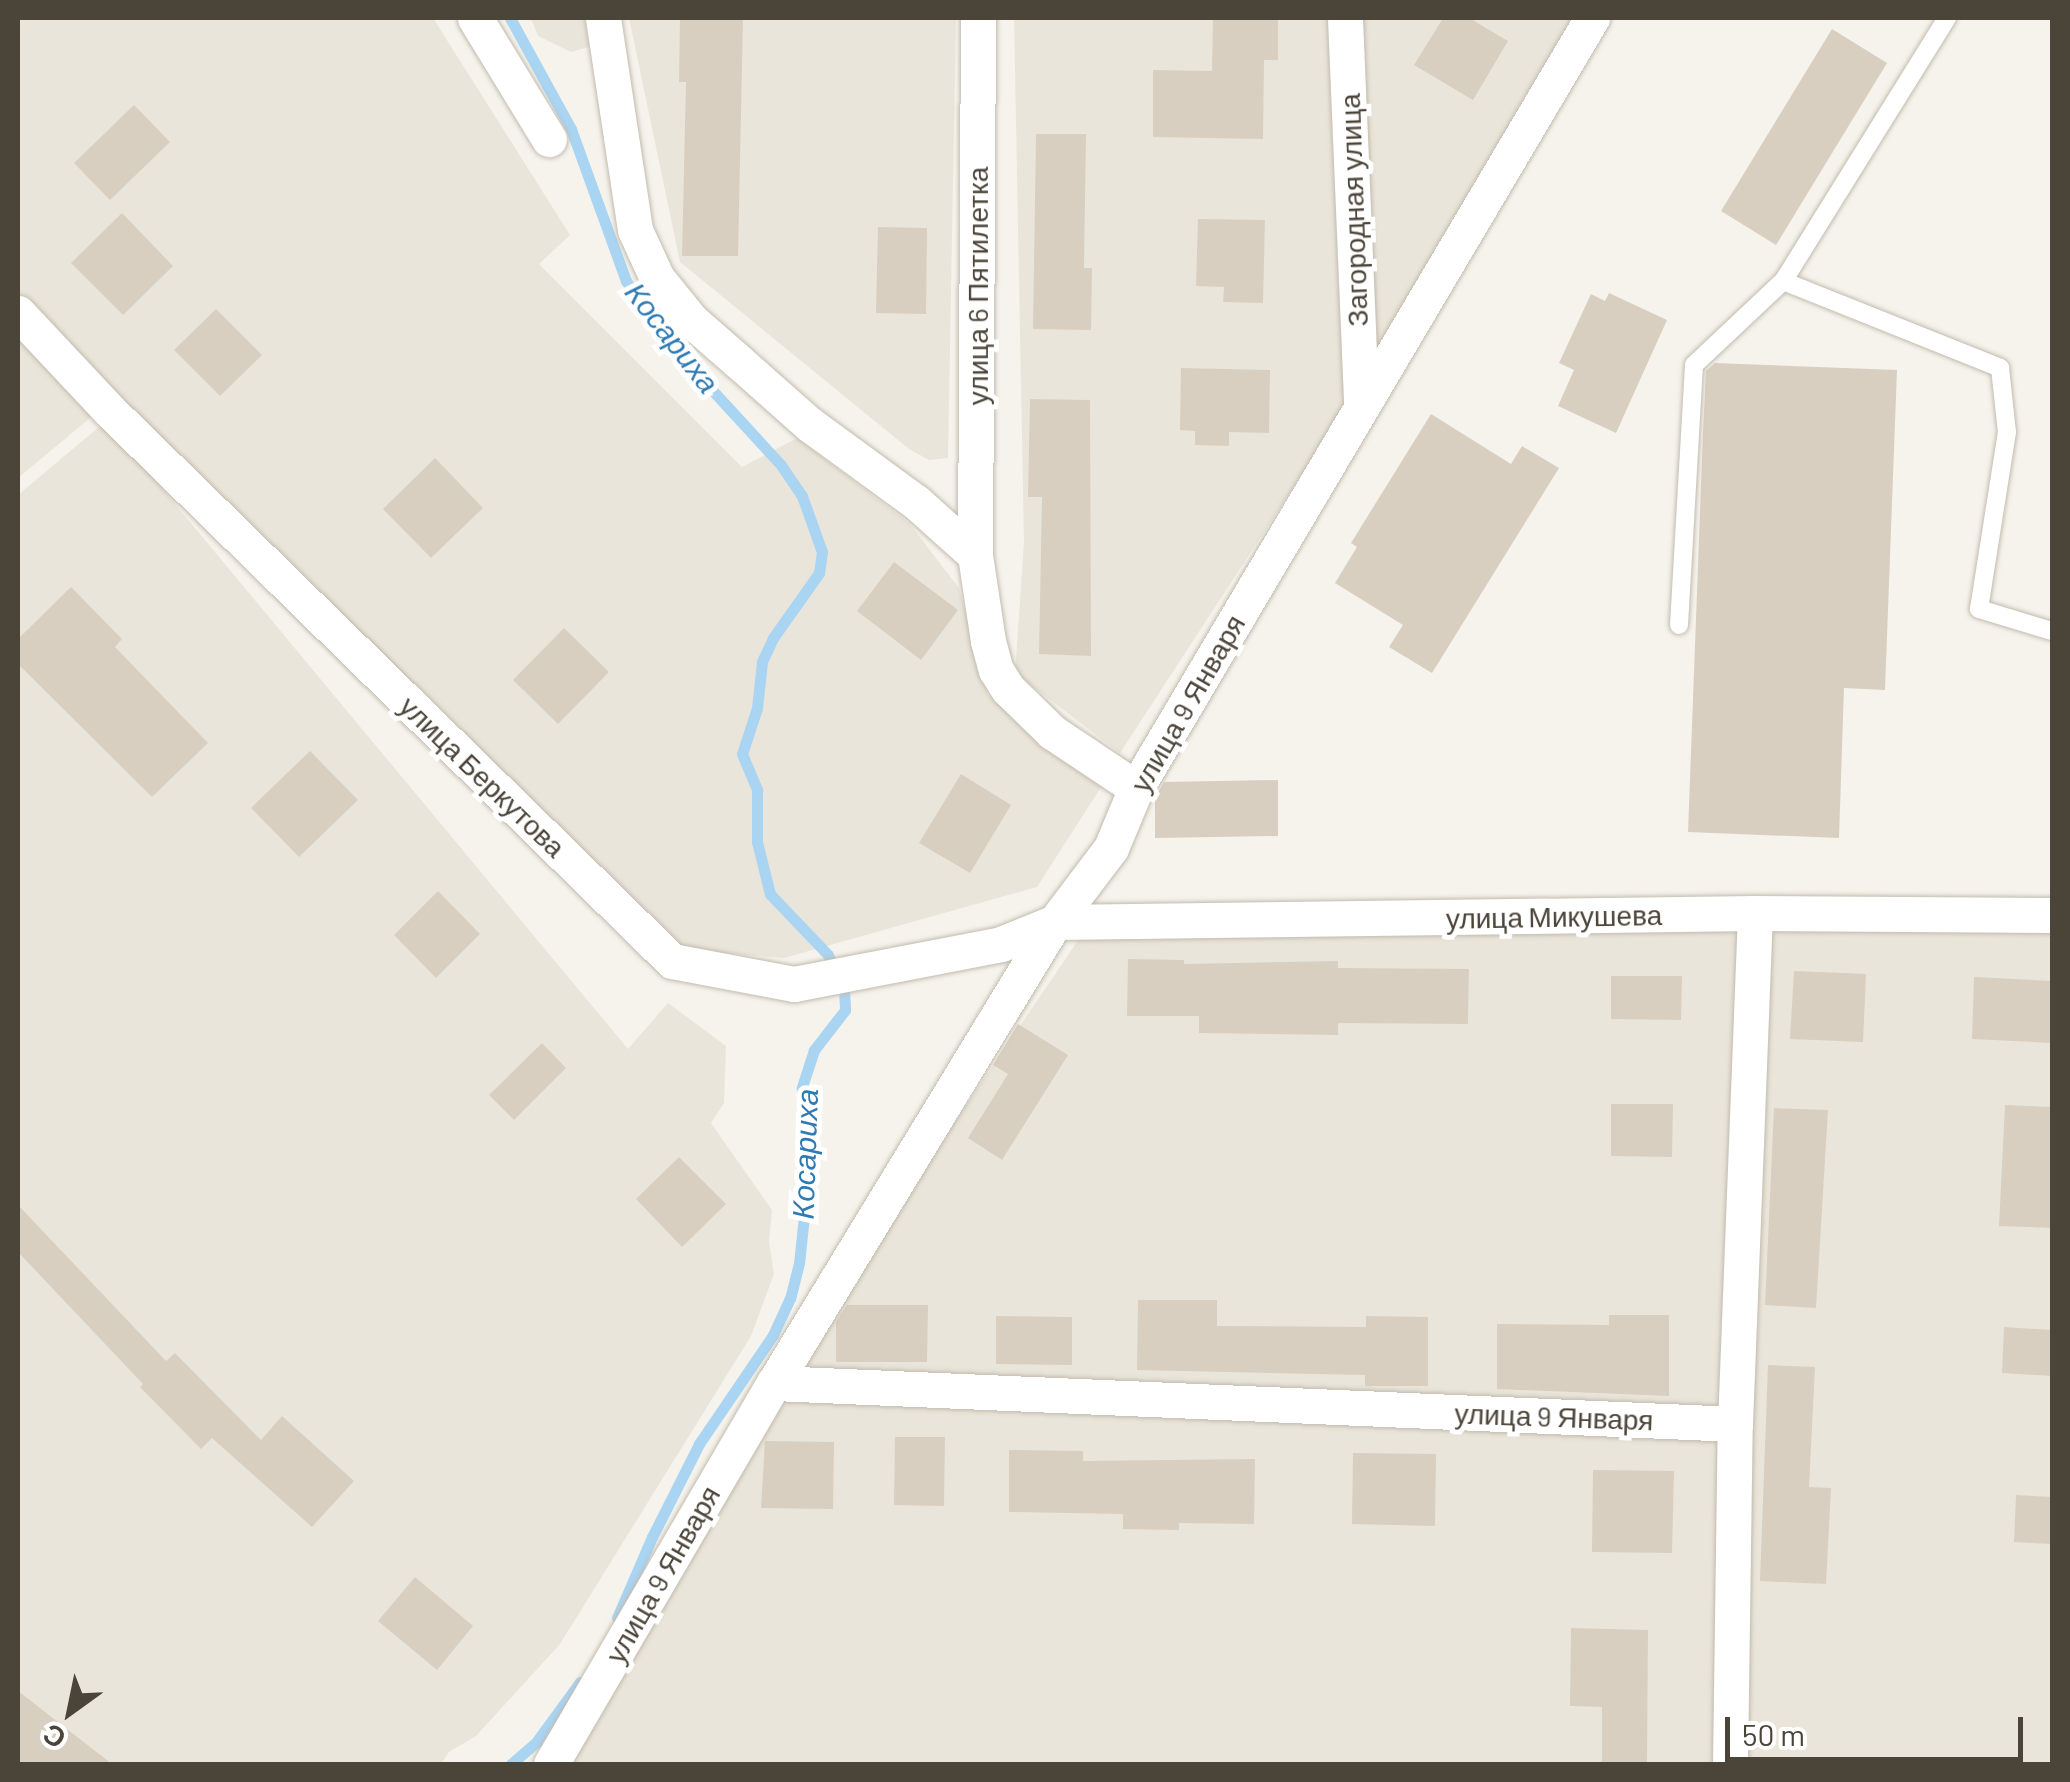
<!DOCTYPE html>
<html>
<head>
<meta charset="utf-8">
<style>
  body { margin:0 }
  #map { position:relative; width:2070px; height:1782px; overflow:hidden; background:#f6f3ec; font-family:Barlow,sans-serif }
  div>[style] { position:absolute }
  .residential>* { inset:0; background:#eae5da }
  .stream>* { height:11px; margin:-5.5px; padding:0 5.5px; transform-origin:5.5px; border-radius:5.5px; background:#a9d4f2 }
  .building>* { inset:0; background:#d8cfc1 }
  .roads { filter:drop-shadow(0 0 2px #c2bbae) drop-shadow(0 0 2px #c2bbae) }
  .service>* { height:18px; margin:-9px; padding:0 9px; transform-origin:9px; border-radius:9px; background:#fff }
  .minor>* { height:35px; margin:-17.5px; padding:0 17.5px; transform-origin:17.5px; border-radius:17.5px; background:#fff }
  span { translate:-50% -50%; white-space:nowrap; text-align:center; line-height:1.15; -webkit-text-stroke:10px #fff; paint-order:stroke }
  .street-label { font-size:28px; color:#4b4439 }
  .water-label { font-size:30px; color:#2e7ab2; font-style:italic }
  .frame { position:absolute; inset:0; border:20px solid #4b4439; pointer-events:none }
  .north { position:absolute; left:20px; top:1662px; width:100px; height:100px; -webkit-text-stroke:8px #fff; paint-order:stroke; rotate:213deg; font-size:28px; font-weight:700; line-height:40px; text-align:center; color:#4b4439 }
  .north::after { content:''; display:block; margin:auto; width:35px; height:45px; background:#4b4439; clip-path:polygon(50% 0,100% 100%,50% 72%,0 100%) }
  .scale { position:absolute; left:1725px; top:1717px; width:298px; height:45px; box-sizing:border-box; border:5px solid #4b4439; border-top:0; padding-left:12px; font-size:30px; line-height:35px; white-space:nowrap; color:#4b4439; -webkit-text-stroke:8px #fff; paint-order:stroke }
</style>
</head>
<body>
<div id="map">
  <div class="residential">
    <div style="clip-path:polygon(18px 18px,433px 18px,570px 235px,539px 264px,742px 467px,797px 438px,909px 523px,959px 588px,988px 695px,1105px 781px,1037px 887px,784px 958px,675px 949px,18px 295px)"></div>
    <div style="clip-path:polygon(531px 18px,585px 18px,589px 47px,571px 52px,538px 36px)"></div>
    <div style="clip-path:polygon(629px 18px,956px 18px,948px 458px,929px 460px,909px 449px,680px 262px)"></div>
    <div style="clip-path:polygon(1014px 18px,1338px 18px,1350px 400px,1120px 753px,1015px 673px,1024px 542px)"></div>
    <div style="clip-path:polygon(1351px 18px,1582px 18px,1365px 379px)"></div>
    <div style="clip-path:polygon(18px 331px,96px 413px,18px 478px)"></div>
    <div style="clip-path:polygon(106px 421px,628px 1049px,668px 1003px,726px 1046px,724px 1103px,711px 1123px,772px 1210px,769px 1242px,774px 1274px,751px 1336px,560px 1644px,476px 1736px,449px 1752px,441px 1764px,18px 1764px,18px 495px)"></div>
    <div style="clip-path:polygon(1745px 924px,1726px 1417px,780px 1380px,1085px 930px)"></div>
    <div style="clip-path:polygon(1761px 926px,2052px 928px,2052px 1764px,1739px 1764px)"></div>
    <div style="clip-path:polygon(777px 1387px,1728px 1430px,1721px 1764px,558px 1764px)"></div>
  </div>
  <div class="stream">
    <div style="left:510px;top:18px;width:127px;rotate:61.2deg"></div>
    <div style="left:571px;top:129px;width:162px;rotate:70.1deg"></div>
    <div style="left:626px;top:281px;width:89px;rotate:54.2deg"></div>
    <div style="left:678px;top:353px;width:152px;rotate:47.4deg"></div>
    <div style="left:781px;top:465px;width:37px;rotate:56deg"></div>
    <div style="left:802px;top:496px;width:59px;rotate:70.3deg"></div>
    <div style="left:822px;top:552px;width:21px;rotate:98deg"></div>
    <div style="left:819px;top:573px;width:80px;rotate:125.3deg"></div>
    <div style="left:773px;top:638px;width:26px;rotate:115deg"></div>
    <div style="left:762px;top:662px;width:46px;rotate:96.2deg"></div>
    <div style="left:757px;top:708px;width:48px;rotate:108.1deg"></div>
    <div style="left:742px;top:754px;width:39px;rotate:67deg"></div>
    <div style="left:757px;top:790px;width:52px;rotate:90deg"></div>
    <div style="left:757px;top:842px;width:54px;rotate:76deg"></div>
    <div style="left:770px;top:894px;width:84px;rotate:46.4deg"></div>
    <div style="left:828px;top:955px;width:38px;rotate:65deg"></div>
    <div style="left:844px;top:989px;width:21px;rotate:87deg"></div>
    <div style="left:845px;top:1010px;width:51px;rotate:127.8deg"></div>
    <div style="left:814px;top:1050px;width:40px;rotate:108deg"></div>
    <div style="left:802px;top:1088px;width:90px;rotate:86.2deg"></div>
    <div style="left:808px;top:1178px;width:85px;rotate:96deg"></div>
    <div style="left:799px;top:1263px;width:36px;rotate:104deg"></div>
    <div style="left:790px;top:1298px;width:41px;rotate:114.7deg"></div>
    <div style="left:773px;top:1335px;width:132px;rotate:124.2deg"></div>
    <div style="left:699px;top:1444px;width:104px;rotate:116.8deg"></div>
    <div style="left:652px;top:1537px;width:88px;rotate:113.4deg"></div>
    <div style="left:511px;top:1764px;width:35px;rotate:-41deg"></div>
    <div style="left:537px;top:1741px;width:73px;rotate:-53.9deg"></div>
  </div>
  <div class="building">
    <div style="clip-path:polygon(680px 18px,743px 18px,738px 256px,682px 256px,686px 82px,679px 82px)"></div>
    <div style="clip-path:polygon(1213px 18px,1278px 18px,1278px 60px,1264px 60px,1263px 139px,1153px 137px,1153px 70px,1212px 71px)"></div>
    <div style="clip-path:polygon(1443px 18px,1469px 18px,1508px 41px,1473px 100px,1414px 65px)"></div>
    <div style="clip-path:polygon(1832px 29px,1887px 63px,1776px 245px,1721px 211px)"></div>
    <div style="clip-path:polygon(134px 105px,170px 142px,110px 200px,74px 163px)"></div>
    <div style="clip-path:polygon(1036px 134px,1086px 134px,1084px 268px,1092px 268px,1091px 330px,1033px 329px)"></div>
    <div style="clip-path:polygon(122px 213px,173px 266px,123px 315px,71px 263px)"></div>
    <div style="clip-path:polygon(1198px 219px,1265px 220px,1263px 303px,1223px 302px,1224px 287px,1196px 286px)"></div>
    <div style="clip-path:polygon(878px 227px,927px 228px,926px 314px,876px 313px)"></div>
    <div style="clip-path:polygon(1609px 293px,1667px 320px,1616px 433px,1558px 406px,1574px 370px,1559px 363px,1591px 294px,1605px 301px)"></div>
    <div style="clip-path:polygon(216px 309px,262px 355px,220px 396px,174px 350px)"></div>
    <div style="clip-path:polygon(1715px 363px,1897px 370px,1885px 690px,1844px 688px,1839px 838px,1688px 832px,1703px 432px,1706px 371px)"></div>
    <div style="clip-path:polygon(1181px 368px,1270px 370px,1269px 433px,1229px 432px,1229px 446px,1195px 445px,1195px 431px,1180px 430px)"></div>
    <div style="clip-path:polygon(1030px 399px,1090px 400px,1091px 656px,1039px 654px,1042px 497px,1028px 497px)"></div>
    <div style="clip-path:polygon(1431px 414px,1511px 464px,1522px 446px,1559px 468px,1432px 673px,1389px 647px,1403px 625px,1335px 583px,1357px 547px,1351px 543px)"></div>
    <div style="clip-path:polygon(435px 458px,483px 508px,431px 558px,383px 509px)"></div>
    <div style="clip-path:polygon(894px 562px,958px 610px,921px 660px,857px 611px)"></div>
    <div style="clip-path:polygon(71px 587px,122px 639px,115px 647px,208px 743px,152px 797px,18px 664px,18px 639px)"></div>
    <div style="clip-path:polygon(564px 628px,609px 672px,558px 724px,513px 680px)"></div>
    <div style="clip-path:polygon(310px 751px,358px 800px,299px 857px,251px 808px)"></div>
    <div style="clip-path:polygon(961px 774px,1011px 805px,970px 873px,919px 843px)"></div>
    <div style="clip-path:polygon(1278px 780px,1278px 836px,1155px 838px,1155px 798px,1164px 782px)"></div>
    <div style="clip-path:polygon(438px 891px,480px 934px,436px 978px,394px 935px)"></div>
    <div style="clip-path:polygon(1128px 959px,1184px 960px,1184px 964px,1338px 961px,1338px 968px,1469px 969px,1468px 1024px,1338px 1023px,1338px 1035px,1199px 1033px,1199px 1016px,1127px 1016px)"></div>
    <div style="clip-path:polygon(1794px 971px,1866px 974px,1863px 1042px,1790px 1039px)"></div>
    <div style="clip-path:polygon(1611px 976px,1682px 976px,1681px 1020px,1611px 1019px)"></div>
    <div style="clip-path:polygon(1974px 977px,2052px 981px,2052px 1043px,1972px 1039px)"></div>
    <div style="clip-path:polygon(1018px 1024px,1068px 1055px,1002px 1160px,968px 1138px,1008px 1074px,993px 1065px)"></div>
    <div style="clip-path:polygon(542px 1043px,566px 1068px,514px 1120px,489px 1095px)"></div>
    <div style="clip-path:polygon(1611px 1104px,1673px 1104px,1672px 1157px,1611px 1156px)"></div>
    <div style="clip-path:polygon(2005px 1105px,2052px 1107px,2052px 1228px,1999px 1226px)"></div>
    <div style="clip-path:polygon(1774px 1108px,1828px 1110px,1816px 1308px,1765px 1305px)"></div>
    <div style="clip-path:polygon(679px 1157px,726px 1204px,682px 1247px,636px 1199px)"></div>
    <div style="clip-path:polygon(18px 1205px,166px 1361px,175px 1353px,261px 1440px,282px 1416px,354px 1481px,312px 1527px,212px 1438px,201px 1449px,140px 1387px,143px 1384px,18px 1252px)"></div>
    <div style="clip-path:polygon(1138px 1300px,1217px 1300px,1217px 1326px,1366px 1327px,1366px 1316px,1428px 1317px,1428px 1386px,1365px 1386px,1365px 1375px,1137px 1370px)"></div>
    <div style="clip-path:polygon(847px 1305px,928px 1305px,927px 1362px,836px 1362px,836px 1322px)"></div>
    <div style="clip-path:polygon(1609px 1315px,1669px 1315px,1669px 1396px,1497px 1389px,1497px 1324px,1609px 1325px)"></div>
    <div style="clip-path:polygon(996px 1316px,1072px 1317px,1072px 1365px,996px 1364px)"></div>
    <div style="clip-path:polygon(2004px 1327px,2052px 1330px,2052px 1376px,2002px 1373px)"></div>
    <div style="clip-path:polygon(1768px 1365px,1815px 1367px,1809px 1487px,1831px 1488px,1826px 1584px,1760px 1581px)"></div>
    <div style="clip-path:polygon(895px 1437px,945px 1437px,944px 1506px,894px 1505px)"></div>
    <div style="clip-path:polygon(765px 1441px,834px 1442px,833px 1509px,761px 1508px)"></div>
    <div style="clip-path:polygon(1009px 1450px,1083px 1451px,1083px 1461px,1255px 1459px,1254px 1524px,1179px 1523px,1179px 1530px,1123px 1529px,1123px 1514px,1009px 1512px)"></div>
    <div style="clip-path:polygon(1353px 1453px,1436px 1454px,1435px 1526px,1352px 1524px)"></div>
    <div style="clip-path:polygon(1593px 1470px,1674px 1471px,1672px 1553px,1592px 1552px)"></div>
    <div style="clip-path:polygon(2016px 1495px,2052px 1497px,2052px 1544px,2014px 1542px)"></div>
    <div style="clip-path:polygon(415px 1577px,473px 1626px,437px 1670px,378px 1621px)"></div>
    <div style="clip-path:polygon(1571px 1628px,1648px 1630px,1647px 1764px,1602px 1764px,1602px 1707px,1570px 1706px)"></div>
    <div style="clip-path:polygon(18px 1691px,112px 1764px,18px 1764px)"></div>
  </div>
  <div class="roads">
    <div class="service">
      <div style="left:1947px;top:18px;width:310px;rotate:121.9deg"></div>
      <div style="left:1783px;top:281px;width:234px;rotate:21.8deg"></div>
      <div style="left:2000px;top:368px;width:64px;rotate:83.8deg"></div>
      <div style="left:2007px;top:432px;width:179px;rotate:99deg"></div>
      <div style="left:1979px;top:609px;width:76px;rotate:16.8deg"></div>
      <div style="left:1679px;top:625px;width:260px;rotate:-86.7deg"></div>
      <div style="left:1694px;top:365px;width:122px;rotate:-43.3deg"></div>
    </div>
    <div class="minor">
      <div style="left:475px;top:18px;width:142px;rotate:58.6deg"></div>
      <div style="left:603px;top:18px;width:214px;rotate:81.4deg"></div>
      <div style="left:635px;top:230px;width:53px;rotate:65.4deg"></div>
      <div style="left:657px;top:278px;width:55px;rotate:50.9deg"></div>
      <div style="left:692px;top:321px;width:62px;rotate:41.1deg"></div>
      <div style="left:739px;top:362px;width:94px;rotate:41.5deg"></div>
      <div style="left:809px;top:424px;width:132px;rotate:36.1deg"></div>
      <div style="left:916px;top:502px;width:79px;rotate:41.9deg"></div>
      <div style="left:975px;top:555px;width:87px;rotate:81.4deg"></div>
      <div style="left:988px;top:641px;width:30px;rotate:75deg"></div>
      <div style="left:996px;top:670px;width:22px;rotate:58deg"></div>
      <div style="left:1008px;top:689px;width:62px;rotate:44.3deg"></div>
      <div style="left:1052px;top:732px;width:101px;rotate:33.7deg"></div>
      <div style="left:1345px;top:18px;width:385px;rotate:87.6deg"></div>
      <div style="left:18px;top:313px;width:133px;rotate:46.8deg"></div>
      <div style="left:109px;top:410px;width:788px;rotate:44.38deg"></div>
      <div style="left:672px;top:961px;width:124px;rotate:10.7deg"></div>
      <div style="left:794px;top:984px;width:211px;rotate:-10.9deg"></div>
      <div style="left:1001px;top:944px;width:58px;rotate:-22.2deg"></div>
      <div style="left:1055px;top:922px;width:700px;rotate:-0.74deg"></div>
      <div style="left:1755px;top:913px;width:297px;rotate:0.4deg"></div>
      <div style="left:975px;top:555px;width:537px;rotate:-89.68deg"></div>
      <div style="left:774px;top:1383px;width:962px;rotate:2.44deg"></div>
      <div style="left:551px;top:1764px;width:441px;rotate:-59.7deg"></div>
      <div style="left:774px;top:1383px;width:540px;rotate:-58.64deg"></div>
      <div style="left:1055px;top:922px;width:93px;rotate:-52.9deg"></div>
      <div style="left:1111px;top:848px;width:65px;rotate:-67.4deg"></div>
      <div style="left:1136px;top:788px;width:895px;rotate:-59.37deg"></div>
      <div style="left:1730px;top:1764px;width:340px;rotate:-89.2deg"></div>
      <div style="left:1735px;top:1424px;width:511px;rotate:-87.76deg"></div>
    </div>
  </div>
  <div class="street-label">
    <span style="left:1353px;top:210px;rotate:-92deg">Загородная улица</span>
    <span style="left:977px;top:286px;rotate:-90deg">улица 6 Пятилетка</span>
    <span style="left:1187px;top:703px;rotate:-60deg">улица 9 Января</span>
    <span style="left:483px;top:776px;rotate:44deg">улица Беркутова</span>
    <span style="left:1554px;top:916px;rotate:-1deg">улица Микушева</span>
    <span style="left:1554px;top:1416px;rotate:2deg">улица 9 Января</span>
    <span style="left:662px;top:1574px;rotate:-60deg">улица 9 Января</span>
  </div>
  <div class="water-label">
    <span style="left:673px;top:337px;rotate:52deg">Косариха</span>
    <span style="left:804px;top:1154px;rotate:-88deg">Косариха</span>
  </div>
  <div class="frame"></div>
  <div class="north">С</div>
  <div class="scale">50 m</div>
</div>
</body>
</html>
